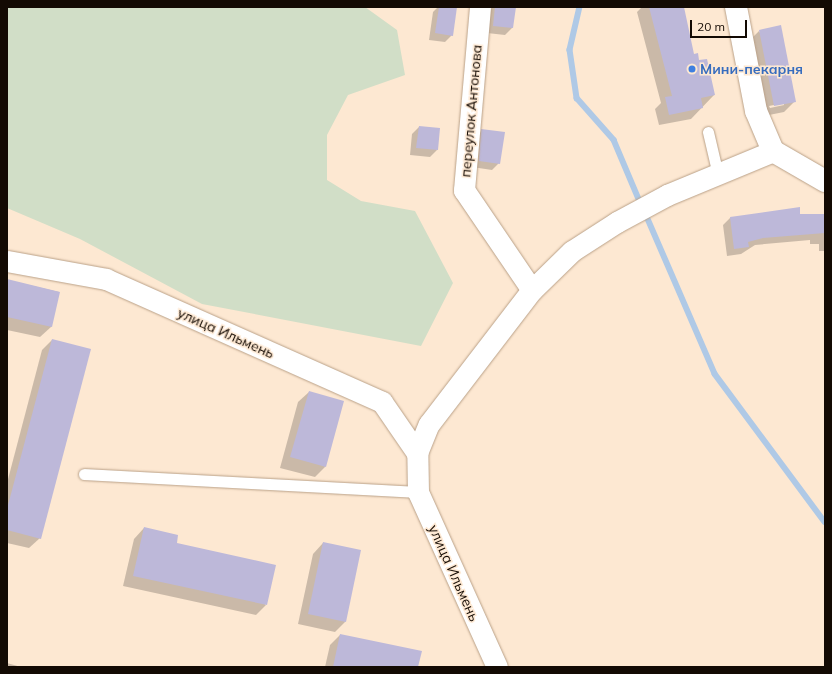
<!DOCTYPE html>
<html>
<head>
<meta charset="utf-8">
<style>
  body { margin:0 }
  #map { position:relative; width:832px; height:674px; overflow:hidden; background:#fde8d2; font-family:Mulish,sans-serif }
  div>[style] { position:absolute }
  .green>* { inset:0; background:#d1dec7 }
  .shadow>* { inset:0; background:#0003 }
  .stream>* { height:5.5px; margin:-2.75px; padding:0 2.75px; transform-origin:2.75px; border-radius:2.75px; background:#afc9e6 }
  .building>* { inset:0; background:#bdb8d9 }
  .roads { filter:drop-shadow(0 0 1px #baa188) drop-shadow(0 0 1px #baa188) }
  .service>* { height:11px; margin:-5.5px; padding:0 5.5px; transform-origin:5.5px; border-radius:5.5px; background:#fff }
  .minor>* { height:21px; margin:-10.5px; padding:0 10.5px; transform-origin:10.5px; border-radius:10.5px; background:#fff }
  .tertiary>* { height:22px; margin:-11px; padding:0 11px; transform-origin:11px; border-radius:11px; background:#fff }
  .dots>* { width:11px; height:11px; translate:-50% -50%; box-sizing:border-box; border:2px solid #fde8d2; border-radius:50% }
  span { translate:-50% -50%; white-space:nowrap; text-align:center; line-height:1.15; -webkit-text-stroke:3px #fde8d2; paint-order:stroke }
  .shop-label { font-size:14px; color:#366cbe; font-weight:700 }
  .left { translate:0 -50%; text-align:left }
  .street-label { font-size:14px; color:#130a03 }
  .frame { position:absolute; inset:0; border:8px solid #130a03; pointer-events:none }
  .scale { position:absolute; left:690px; top:20px; width:57px; height:18px; box-sizing:border-box; border:2px solid #130a03; border-top:0; padding-left:5px; font-size:12px; line-height:14px; white-space:nowrap; color:#130a03; -webkit-text-stroke:3px #fde8d2; paint-order:stroke }
</style>
</head>
<body>
<div id="map">
  <div class="green">
    <div style="clip-path:polygon(7px 7px,365px 7px,397px 30px,405px 75px,348px 95px,327px 135px,327px 180px,361px 201px,415px 211px,453px 283px,421px 346px,202px 304px,80px 239px,7px 208px)"></div>
  </div>
  <div class="shadow">
    <div style="clip-path:polygon(438px 7px,455px 7px,452px 35px,445px 42px,429px 40px,433px 12px)"></div>
    <div style="clip-path:polygon(493px 7px,515px 7px,512px 28px,505px 35px,487px 33px,489px 11px)"></div>
    <div style="clip-path:polygon(642px 7px,683px 7px,693px 55px,714px 95px,691px 119px,659px 125px,655px 109px,661px 103px,637px 12px)"></div>
    <div style="clip-path:polygon(evenodd,759px 31px,795px 101px,784px 112px,764px 116px,749px 41px,759px 31px,784px 103px,784px 105px,770px 108px,769px 106px,784px 103px)"></div>
    <div style="clip-path:polygon(419px 127px,437px 150px,430px 157px,410px 155px,412px 134px)"></div>
    <div style="clip-path:polygon(482px 130px,499px 163px,492px 170px,472px 167px,475px 137px)"></div>
    <div style="clip-path:polygon(825px 215px,825px 251px,819px 251px,819px 244px,810px 244px,810px 240px,755px 245px,741px 254px,727px 256px,723px 225px,730px 218px)"></div>
    <div style="clip-path:polygon(7px 280px,59px 292px,51px 327px,40px 337px,7px 330px)"></div>
    <div style="clip-path:polygon(52px 340px,40px 538px,29px 548px,7px 543px,7px 483px,42px 350px)"></div>
    <div style="clip-path:polygon(309px 392px,325px 467px,315px 477px,280px 468px,298px 402px)"></div>
    <div style="clip-path:polygon(144px 528px,175px 543px,266px 605px,256px 615px,123px 586px,134px 539px)"></div>
    <div style="clip-path:polygon(323px 543px,345px 622px,335px 632px,298px 624px,313px 554px)"></div>
    <div style="clip-path:polygon(340px 635px,417px 667px,325px 667px,330px 645px)"></div>
    <div style="clip-path:polygon(7px 663px,21px 667px,7px 667px)"></div>
  </div>
  <div class="stream">
    <div style="left:580px;top:7px;width:44px;rotate:103.1deg"></div>
    <div style="left:570px;top:50px;width:49px;rotate:81.7deg"></div>
    <div style="left:577px;top:98px;width:56px;rotate:48.6deg"></div>
    <div style="left:614px;top:140px;width:69px;rotate:67.1deg"></div>
    <div style="left:645px;top:212px;width:176px;rotate:66.6deg"></div>
    <div style="left:715px;top:374px;width:184px;rotate:53.4deg"></div>
  </div>
  <div class="building">
    <div style="clip-path:polygon(439px 7px,457px 7px,453px 36px,435px 33px)"></div>
    <div style="clip-path:polygon(495px 7px,516px 7px,513px 28px,493px 26px)"></div>
    <div style="clip-path:polygon(649px 7px,684px 7px,694px 54px,698px 53px,699px 60px,707px 59px,715px 95px,701px 98px,703px 108px,669px 115px,665px 97px,672px 96px)"></div>
    <div style="clip-path:polygon(781px 25px,796px 102px,774px 106px,759px 30px)"></div>
    <div style="clip-path:polygon(419px 126px,440px 128px,438px 150px,416px 148px)"></div>
    <div style="clip-path:polygon(481px 129px,505px 132px,500px 164px,479px 161px)"></div>
    <div style="clip-path:polygon(800px 207px,800px 214px,825px 214px,825px 233px,763px 238px,748px 242px,749px 247px,734px 249px,730px 217px)"></div>
    <div style="clip-path:polygon(7px 279px,60px 292px,52px 327px,7px 317px)"></div>
    <div style="clip-path:polygon(52px 339px,91px 349px,41px 539px,7px 530px,7px 509px)"></div>
    <div style="clip-path:polygon(309px 391px,344px 401px,326px 467px,290px 457px)"></div>
    <div style="clip-path:polygon(144px 527px,178px 535px,177px 543px,276px 565px,267px 605px,133px 576px)"></div>
    <div style="clip-path:polygon(323px 542px,361px 550px,346px 622px,308px 614px)"></div>
    <div style="clip-path:polygon(340px 634px,422px 651px,418px 667px,333px 667px)"></div>
  </div>
  <div class="roads">
    <div class="service">
      <div style="left:708px;top:132px;width:44px;rotate:76.9deg"></div>
      <div style="left:84px;top:474px;width:334px;rotate:3.1deg"></div>
    </div>
    <div class="minor">
      <div style="left:480px;top:7px;width:184px;rotate:95deg"></div>
      <div style="left:464px;top:190px;width:121px;rotate:55.8deg"></div>
      <div style="left:7px;top:261px;width:101px;rotate:10.3deg"></div>
      <div style="left:106px;top:279px;width:302px;rotate:24deg"></div>
      <div style="left:382px;top:402px;width:62px;rotate:55.5deg"></div>
      <div style="left:497px;top:667px;width:192px;rotate:-114.3deg"></div>
      <div style="left:418px;top:492px;width:39px;rotate:-91deg"></div>
      <div style="left:417px;top:453px;width:31px;rotate:-68deg"></div>
      <div style="left:429px;top:424px;width:169px;rotate:-52.5deg"></div>
      <div style="left:532px;top:290px;width:56px;rotate:-44.3deg"></div>
      <div style="left:572px;top:251px;width:54px;rotate:-32.8deg"></div>
      <div style="left:617px;top:222px;width:57px;rotate:-28.4deg"></div>
      <div style="left:667px;top:195px;width:115px;rotate:-22.5deg"></div>
    </div>
    <div class="tertiary">
      <div style="left:736px;top:7px;width:106px;rotate:79.1deg"></div>
      <div style="left:756px;top:111px;width:43px;rotate:67deg"></div>
      <div style="left:773px;top:151px;width:60px;rotate:30deg"></div>
    </div>
  </div>
  <div class="dots">
    <div style="left:692px;top:69px;background:#3f7fe0"></div>
  </div>
  <div class="shop-label">
    <span class="left" style="left:700px;top:69px">Мини-пекарня</span>
  </div>
  <div class="street-label">
    <span style="left:471px;top:111px;rotate:-85deg">переулок Антонова</span>
    <span style="left:226px;top:333px;rotate:24deg">улица Ильмень</span>
    <span style="left:454px;top:573px;rotate:66deg">улица Ильмень</span>
  </div>
  <div class="frame"></div>
  <div class="scale">20 m</div>
</div>
</body>
</html>
